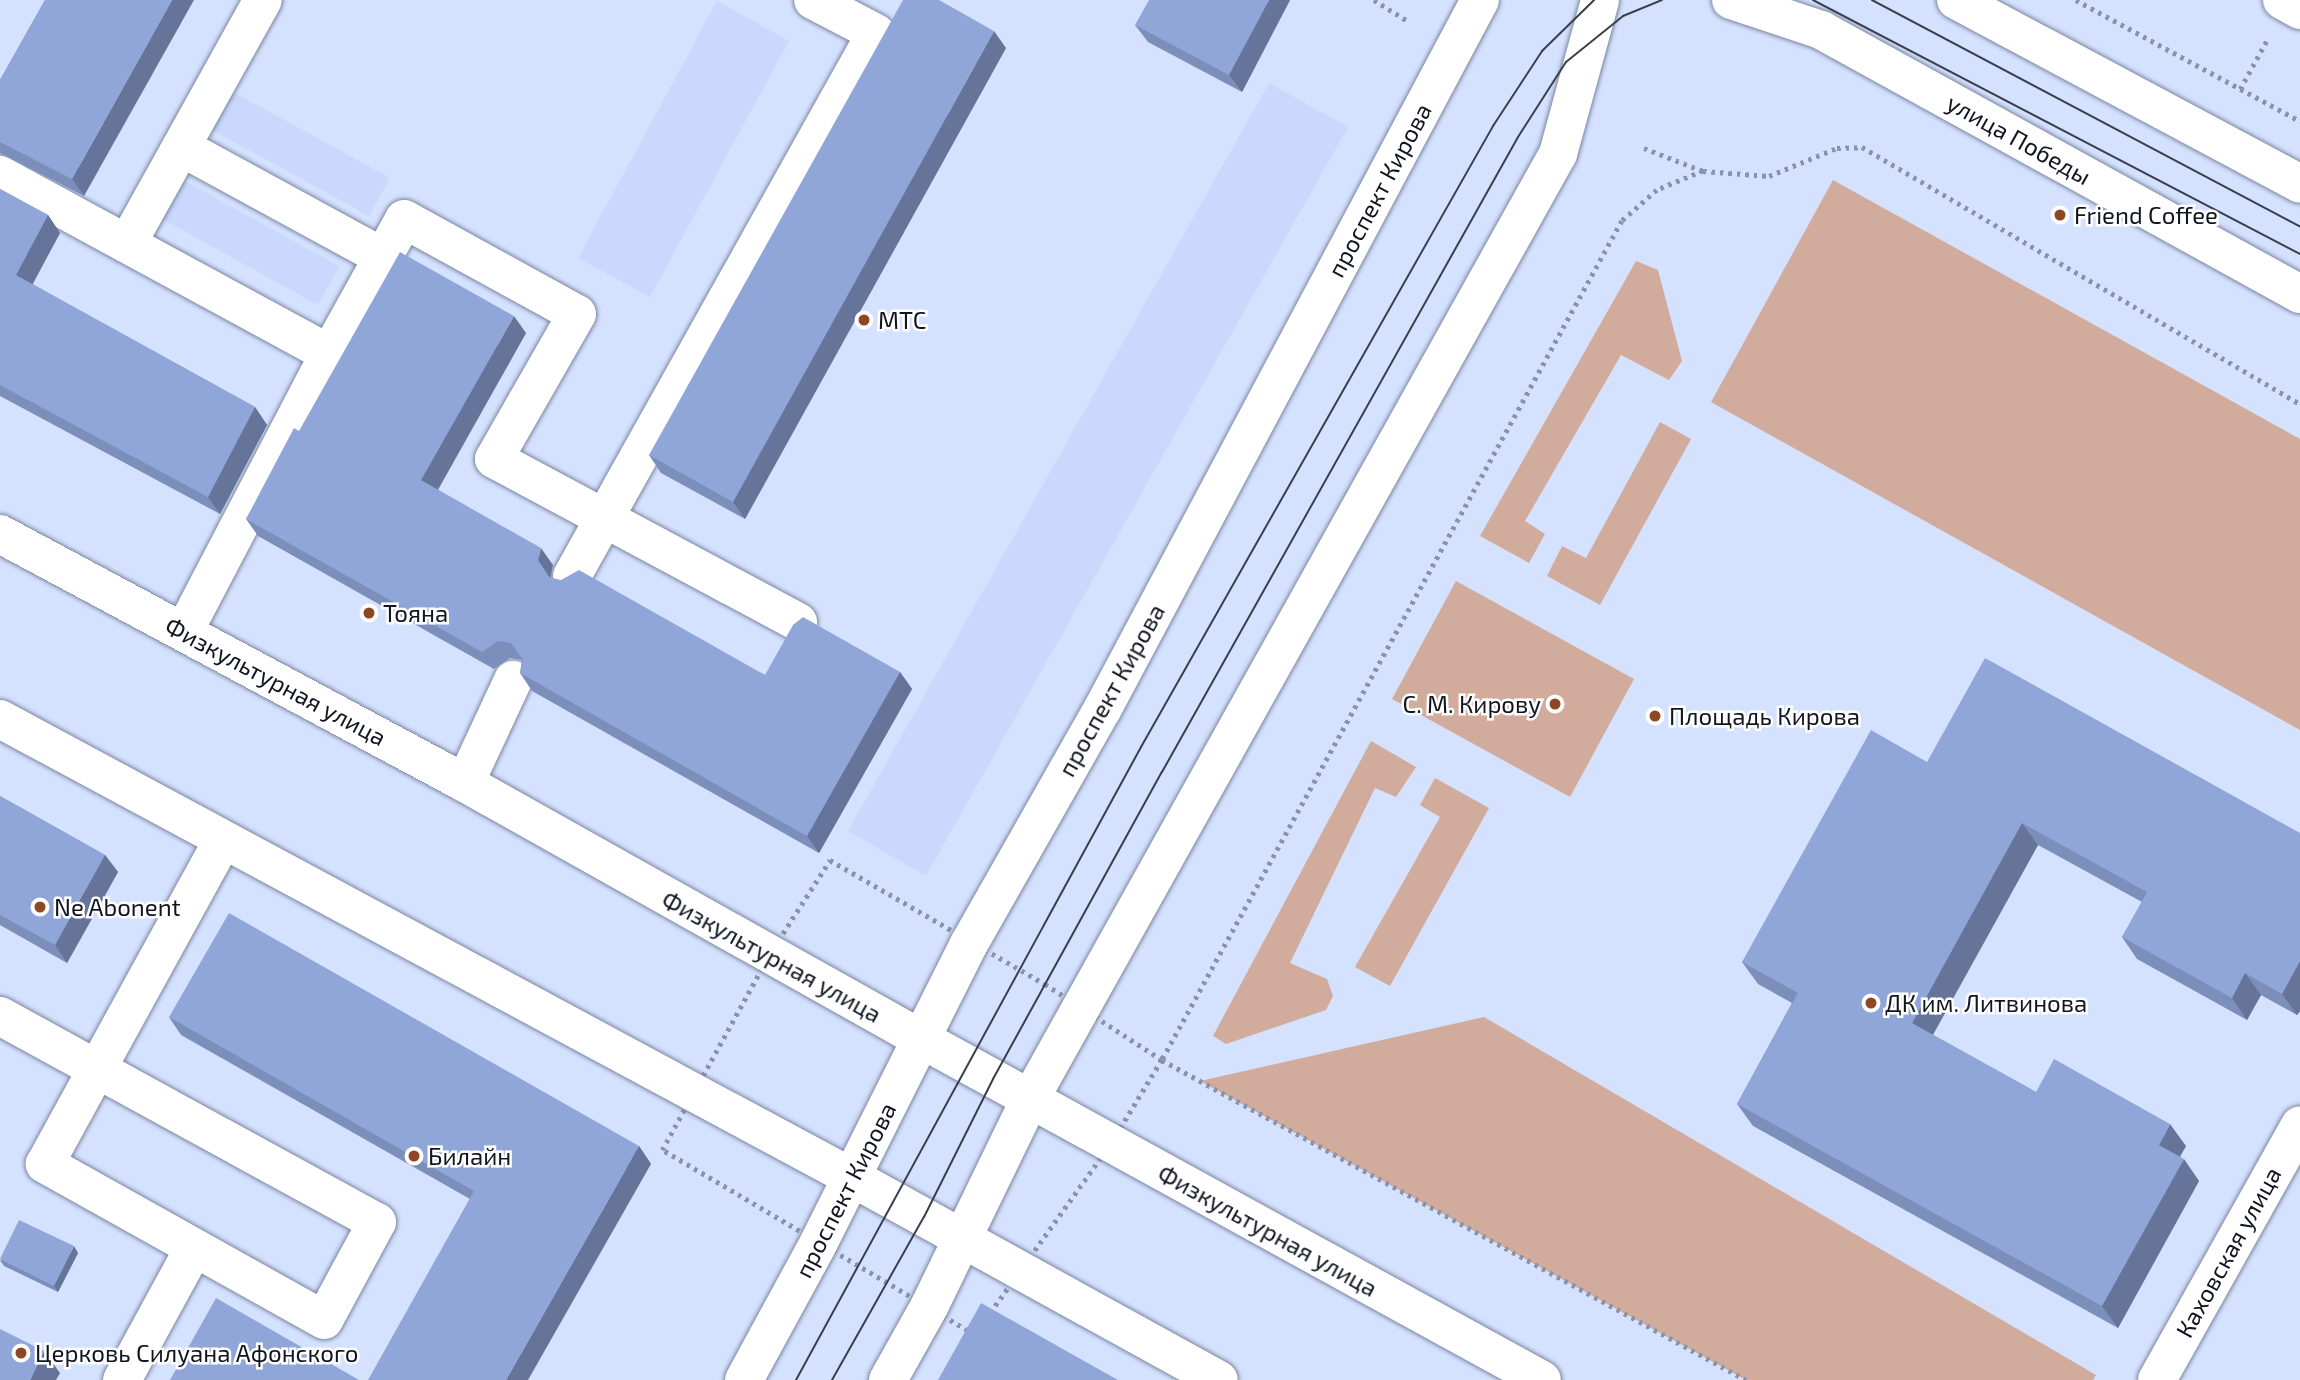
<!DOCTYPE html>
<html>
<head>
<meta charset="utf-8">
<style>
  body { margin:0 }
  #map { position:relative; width:2300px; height:1380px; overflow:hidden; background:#d5e2ff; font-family:"Exo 2",sans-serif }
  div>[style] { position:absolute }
  .built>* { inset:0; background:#c9d8fc }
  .green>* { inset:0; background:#d1ab9b }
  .path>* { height:4.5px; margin-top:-2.25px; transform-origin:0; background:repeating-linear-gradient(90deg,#8a93a9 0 3.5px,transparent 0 8.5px) }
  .roads { filter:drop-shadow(0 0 2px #7b86a0) drop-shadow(0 0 2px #7b86a0) }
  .minor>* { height:38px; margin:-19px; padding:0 19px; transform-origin:19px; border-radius:19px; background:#fff }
  .major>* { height:38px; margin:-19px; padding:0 19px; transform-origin:19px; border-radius:19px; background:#fff }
  .tram>* { height:2px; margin:-1px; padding:0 1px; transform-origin:1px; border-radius:1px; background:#393f4d }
  .wall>* { inset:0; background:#7c8fbb }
  .shaded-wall>* { inset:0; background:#657498 }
  .building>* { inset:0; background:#90a6d9 }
  .dots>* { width:19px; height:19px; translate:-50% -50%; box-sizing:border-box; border:4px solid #fff; border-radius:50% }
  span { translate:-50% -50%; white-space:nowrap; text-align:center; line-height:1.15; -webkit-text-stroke:5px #fff; paint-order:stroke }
  .street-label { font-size:24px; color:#11151f }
  .poi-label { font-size:24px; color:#11151f }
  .left { translate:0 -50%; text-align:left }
  .right { translate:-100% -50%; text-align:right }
</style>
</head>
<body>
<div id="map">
  <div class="built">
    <div style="clip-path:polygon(717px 1px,789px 41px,650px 297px,578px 258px)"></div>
    <div style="clip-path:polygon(1269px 83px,1348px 127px,926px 876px,848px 831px)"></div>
    <div style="clip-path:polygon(226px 88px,390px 178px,369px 216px,205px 126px)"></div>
    <div style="clip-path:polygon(176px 176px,339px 266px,318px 305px,155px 215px)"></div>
  </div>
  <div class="green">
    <div style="clip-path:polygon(1833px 180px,2300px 439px,2300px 730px,1711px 402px)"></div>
    <div style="clip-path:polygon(1636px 261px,1658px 270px,1682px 361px,1669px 380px,1621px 355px,1525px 521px,1545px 534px,1529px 563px,1480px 536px)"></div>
    <div style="clip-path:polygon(1660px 422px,1691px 439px,1600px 605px,1547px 576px,1562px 546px,1586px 558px)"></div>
    <div style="clip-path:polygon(1456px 581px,1634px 679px,1570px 797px,1392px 699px)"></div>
    <div style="clip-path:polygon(1371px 741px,1416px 767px,1396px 797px,1375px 788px,1290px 963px,1327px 979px,1333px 996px,1326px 1010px,1226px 1044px,1213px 1036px)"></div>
    <div style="clip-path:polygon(1435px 778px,1489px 808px,1390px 986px,1355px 967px,1440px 817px,1420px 805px)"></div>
    <div style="clip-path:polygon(1484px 1017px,2096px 1375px,2093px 1380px,1746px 1380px,1200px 1081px)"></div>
  </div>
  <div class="path">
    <div style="left:1374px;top:0;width:40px;rotate:32deg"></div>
    <div style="left:2076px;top:0;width:255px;rotate:28.4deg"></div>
    <div style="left:2240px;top:89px;width:56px;rotate:-61.1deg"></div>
    <div style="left:1644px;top:148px;width:63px;rotate:21.3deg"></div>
    <div style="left:1703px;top:171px;width:66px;rotate:4.3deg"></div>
    <div style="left:1769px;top:176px;width:74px;rotate:-22.4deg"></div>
    <div style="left:1837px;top:148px;width:25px;rotate:-2deg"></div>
    <div style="left:1862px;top:147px;width:508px;rotate:30.4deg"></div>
    <div style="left:1703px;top:171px;width:50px;rotate:157.6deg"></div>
    <div style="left:1657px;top:190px;width:47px;rotate:138.5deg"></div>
    <div style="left:1622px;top:221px;width:957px;rotate:118.73deg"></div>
    <div style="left:1162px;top:1060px;width:666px;rotate:28.72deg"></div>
    <div style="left:830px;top:860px;width:248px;rotate:30deg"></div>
    <div style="left:1045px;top:984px;width:140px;rotate:33deg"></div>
    <div style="left:1162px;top:1060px;width:98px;rotate:121.3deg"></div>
    <div style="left:1111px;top:1144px;width:234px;rotate:125.5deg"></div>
    <div style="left:975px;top:1335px;width:364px;rotate:-149.4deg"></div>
    <div style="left:662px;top:1150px;width:222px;rotate:-61.2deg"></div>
    <div style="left:769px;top:955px;width:113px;rotate:-57.3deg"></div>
  </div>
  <div class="roads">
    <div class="minor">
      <div style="left:2282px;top:0;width:21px;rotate:29deg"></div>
      <div style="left:181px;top:147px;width:230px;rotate:28.6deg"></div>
      <div style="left:0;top:175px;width:375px;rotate:28.5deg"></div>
      <div style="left:329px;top:354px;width:313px;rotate:117.6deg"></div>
      <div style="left:127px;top:244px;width:279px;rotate:-60.9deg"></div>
      <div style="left:329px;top:354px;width:154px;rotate:-60.9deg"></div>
      <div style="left:404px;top:219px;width:197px;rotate:28.8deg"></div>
      <div style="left:577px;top:314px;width:167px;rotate:119.8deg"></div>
      <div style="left:494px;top:459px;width:345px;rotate:28.2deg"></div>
      <div style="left:0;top:534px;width:527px;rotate:28.17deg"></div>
      <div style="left:465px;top:783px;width:525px;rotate:29.3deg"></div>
      <div style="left:572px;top:576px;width:622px;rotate:-60.76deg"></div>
      <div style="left:876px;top:33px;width:71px;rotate:-152.4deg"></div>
      <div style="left:0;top:719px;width:966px;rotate:28.29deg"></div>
      <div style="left:465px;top:783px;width:114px;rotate:-65deg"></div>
      <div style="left:0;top:1016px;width:111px;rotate:28.7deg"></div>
      <div style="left:97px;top:1069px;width:319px;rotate:28.7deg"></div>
      <div style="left:377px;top:1222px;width:111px;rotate:118.4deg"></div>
      <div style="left:324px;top:1320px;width:320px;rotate:-150.8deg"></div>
      <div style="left:45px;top:1164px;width:108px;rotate:-61.3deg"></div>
      <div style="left:97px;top:1069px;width:261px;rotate:-61.2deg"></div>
      <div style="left:122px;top:1380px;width:150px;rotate:-61.4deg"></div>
      <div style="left:2157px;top:1380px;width:292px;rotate:-60.7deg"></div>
    </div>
    <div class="major">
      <div style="left:1731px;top:0;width:95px;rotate:18.4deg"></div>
      <div style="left:1821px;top:30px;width:547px;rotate:28.86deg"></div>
      <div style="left:1956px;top:0;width:390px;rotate:28.1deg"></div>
      <div style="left:923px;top:1040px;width:706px;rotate:28.78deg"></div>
      <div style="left:851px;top:1177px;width:420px;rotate:28.9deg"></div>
      <div style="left:744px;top:1380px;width:155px;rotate:-61.4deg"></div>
      <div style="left:818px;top:1244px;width:338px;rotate:-63.3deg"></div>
      <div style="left:970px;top:942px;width:267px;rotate:-60.4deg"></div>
      <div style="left:1102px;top:710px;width:804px;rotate:-61.97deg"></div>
      <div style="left:888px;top:1380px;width:84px;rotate:-60.7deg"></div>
      <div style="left:929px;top:1307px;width:231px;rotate:-64.1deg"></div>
      <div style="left:1030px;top:1099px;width:1083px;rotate:-60.81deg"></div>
      <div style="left:1558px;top:154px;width:160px;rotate:-74.7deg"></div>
    </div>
  </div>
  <div class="tram">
    <div style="left:1813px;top:0;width:549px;rotate:27.54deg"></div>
    <div style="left:1872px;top:0;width:484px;rotate:27.9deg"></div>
    <div style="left:796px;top:1380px;width:721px;rotate:-61.41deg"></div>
    <div style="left:1141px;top:747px;width:714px;rotate:-60.45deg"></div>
    <div style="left:1493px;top:126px;width:90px;rotate:-56.8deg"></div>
    <div style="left:1542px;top:51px;width:73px;rotate:-44.4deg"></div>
    <div style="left:832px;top:1380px;width:187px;rotate:-60.6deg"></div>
    <div style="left:924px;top:1217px;width:154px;rotate:-63.4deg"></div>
    <div style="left:993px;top:1079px;width:350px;rotate:-61.2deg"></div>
    <div style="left:1162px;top:772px;width:728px;rotate:-60.72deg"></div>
    <div style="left:1518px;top:137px;width:89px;rotate:-57.4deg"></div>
    <div style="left:1566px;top:62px;width:73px;rotate:-38.9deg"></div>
    <div style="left:1623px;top:16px;width:42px;rotate:-22.3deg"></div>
  </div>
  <div class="wall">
    <div style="clip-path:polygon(45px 0,84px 196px,0 153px,0 80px)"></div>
    <div style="clip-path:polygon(1290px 0,1242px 92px,1148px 42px,1135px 25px)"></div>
    <div style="clip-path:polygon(1006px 48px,745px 519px,661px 473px,649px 455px)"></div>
    <div style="clip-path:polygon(0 189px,48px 215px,60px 233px,32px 284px,255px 407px,267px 425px,220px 514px,0 396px)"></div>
    <div style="clip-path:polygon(526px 333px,438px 490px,553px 565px,551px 578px,765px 675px,900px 672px,912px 689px,819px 853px,532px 691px,520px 673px,522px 660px,510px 658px,494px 669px,258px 536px,246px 519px,299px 431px)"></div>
    <div style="clip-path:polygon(1927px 762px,2300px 833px,2300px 1011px,2297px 1015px,2261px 995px,2247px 1020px,2137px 959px,2122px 937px,2142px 902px,2038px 845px,1933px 1035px,2036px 1092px,2186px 1146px,2180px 1156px,2199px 1181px,2118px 1328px,1753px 1126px,1737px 1104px,1792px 1003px,1758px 984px,1742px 962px)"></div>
    <div style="clip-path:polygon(0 796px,105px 855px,118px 872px,67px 963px,0 925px)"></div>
    <div style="clip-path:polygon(169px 1017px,639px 1146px,651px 1164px,470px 1199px,181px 1035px)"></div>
    <div style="clip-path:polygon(78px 1253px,58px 1292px,4px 1266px,0 1260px)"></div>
  </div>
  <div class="shaded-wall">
    <div style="clip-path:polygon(172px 0,194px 0,84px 196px,72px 179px)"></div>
    <div style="clip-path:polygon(1269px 0,1290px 0,1242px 92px,1229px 75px)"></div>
    <div style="clip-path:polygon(994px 31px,1006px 48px,745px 519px,733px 502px)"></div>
    <div style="clip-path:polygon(48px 215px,60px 233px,28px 293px,16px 275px)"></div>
    <div style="clip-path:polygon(514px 316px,526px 333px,433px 498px,421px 480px)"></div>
    <div style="clip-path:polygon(255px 407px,267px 425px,220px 514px,208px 497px)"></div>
    <div style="clip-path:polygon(541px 548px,553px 565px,550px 577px,561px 595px,538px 560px)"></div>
    <div style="clip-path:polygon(900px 672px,912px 689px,819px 853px,807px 836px)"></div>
    <div style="clip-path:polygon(2022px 823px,2038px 845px,1927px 1045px,1912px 1023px)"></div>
    <div style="clip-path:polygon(105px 855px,118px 872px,67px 963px,55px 945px)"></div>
    <div style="clip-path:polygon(2300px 961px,2300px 1011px,2297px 1015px,2282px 994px)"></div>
    <div style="clip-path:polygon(2245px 973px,2261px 995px,2247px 1020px,2232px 998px)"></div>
    <div style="clip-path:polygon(2170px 1124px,2186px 1146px,2174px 1167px,2159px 1145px)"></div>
    <div style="clip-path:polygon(639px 1146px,651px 1164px,528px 1380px,506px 1380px)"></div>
    <div style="clip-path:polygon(2184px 1159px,2199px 1181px,2118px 1328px,2102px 1306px)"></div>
    <div style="clip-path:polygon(74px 1246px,78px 1253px,58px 1292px,54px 1286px)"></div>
    <div style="clip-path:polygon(44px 1351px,60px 1373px,56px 1380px,30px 1380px)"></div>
  </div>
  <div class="building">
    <div style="clip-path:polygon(45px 0,172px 0,72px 179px,0 142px,0 80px)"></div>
    <div style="clip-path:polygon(903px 0,939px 0,994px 31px,733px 502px,649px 455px)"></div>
    <div style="clip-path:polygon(1149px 0,1269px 0,1229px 75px,1135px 25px)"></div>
    <div style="clip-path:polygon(0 189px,48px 215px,16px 275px,255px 407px,208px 497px,0 385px)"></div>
    <div style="clip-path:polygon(400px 252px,514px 316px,421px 480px,541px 548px,538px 560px,549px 577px,561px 580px,579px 570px,765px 675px,793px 625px,803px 617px,900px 672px,807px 836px,520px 673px,523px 660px,511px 643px,498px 641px,482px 652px,246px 519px,294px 428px,299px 431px)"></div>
    <div style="clip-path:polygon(1985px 658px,2300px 833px,2300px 961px,2282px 994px,2245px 973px,2232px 998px,2122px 937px,2147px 892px,2022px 823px,1912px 1023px,2036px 1092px,2054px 1059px,2170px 1124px,2159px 1145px,2184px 1159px,2102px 1306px,1737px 1104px,1798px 993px,1742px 962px,1871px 730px,1927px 762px)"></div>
    <div style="clip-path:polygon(0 796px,105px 855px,55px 945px,0 915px)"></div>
    <div style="clip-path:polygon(229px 913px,639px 1146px,506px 1380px,368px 1380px,474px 1191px,169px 1017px)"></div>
    <div style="clip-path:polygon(19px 1220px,74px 1246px,54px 1286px,0 1259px)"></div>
    <div style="clip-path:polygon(216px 1298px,359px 1380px,170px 1380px)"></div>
    <div style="clip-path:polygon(981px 1303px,1118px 1380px,938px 1380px)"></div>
    <div style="clip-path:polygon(0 1329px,44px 1351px,30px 1380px,0 1380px)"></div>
  </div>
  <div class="dots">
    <div style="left:2060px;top:215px;background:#8e4725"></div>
    <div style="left:864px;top:320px;background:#8e4725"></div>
    <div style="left:369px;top:613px;background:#8e4725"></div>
    <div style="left:1555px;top:704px;background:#8e4725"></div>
    <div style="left:1655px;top:716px;background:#8e4725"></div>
    <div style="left:40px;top:907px;background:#8e4725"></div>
    <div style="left:1871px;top:1003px;background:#8e4725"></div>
    <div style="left:414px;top:1156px;background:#8e4725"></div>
    <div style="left:21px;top:1353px;background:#8e4725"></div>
  </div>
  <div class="street-label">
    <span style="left:2019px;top:139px;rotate:29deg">улица Победы</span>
    <span style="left:1379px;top:190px;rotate:-62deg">проспект Кирова</span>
    <span style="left:276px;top:681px;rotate:28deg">Физкультурная улица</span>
    <span style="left:1111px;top:690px;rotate:-61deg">проспект Кирова</span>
    <span style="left:772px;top:956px;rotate:29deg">Физкультурная улица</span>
    <span style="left:845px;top:1190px;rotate:-63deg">проспект Кирова</span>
    <span style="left:1268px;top:1230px;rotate:29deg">Физкультурная улица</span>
    <span style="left:2228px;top:1252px;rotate:-61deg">Каховская улица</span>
  </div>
  <div class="poi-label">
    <span class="left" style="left:2074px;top:215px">Friend Coffee</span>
    <span class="left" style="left:878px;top:320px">МТС</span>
    <span class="left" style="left:383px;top:613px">Тояна</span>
    <span class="right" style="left:1541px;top:704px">С. М. Кирову</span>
    <span class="left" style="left:1669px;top:716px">Площадь Кирова</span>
    <span class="left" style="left:54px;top:907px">Ne Abonent</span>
    <span class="left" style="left:1885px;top:1003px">ДК им. Литвинова</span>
    <span class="left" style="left:428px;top:1156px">Билайн</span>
    <span class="left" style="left:35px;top:1353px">Церковь Силуана Афонского</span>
  </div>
</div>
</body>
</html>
